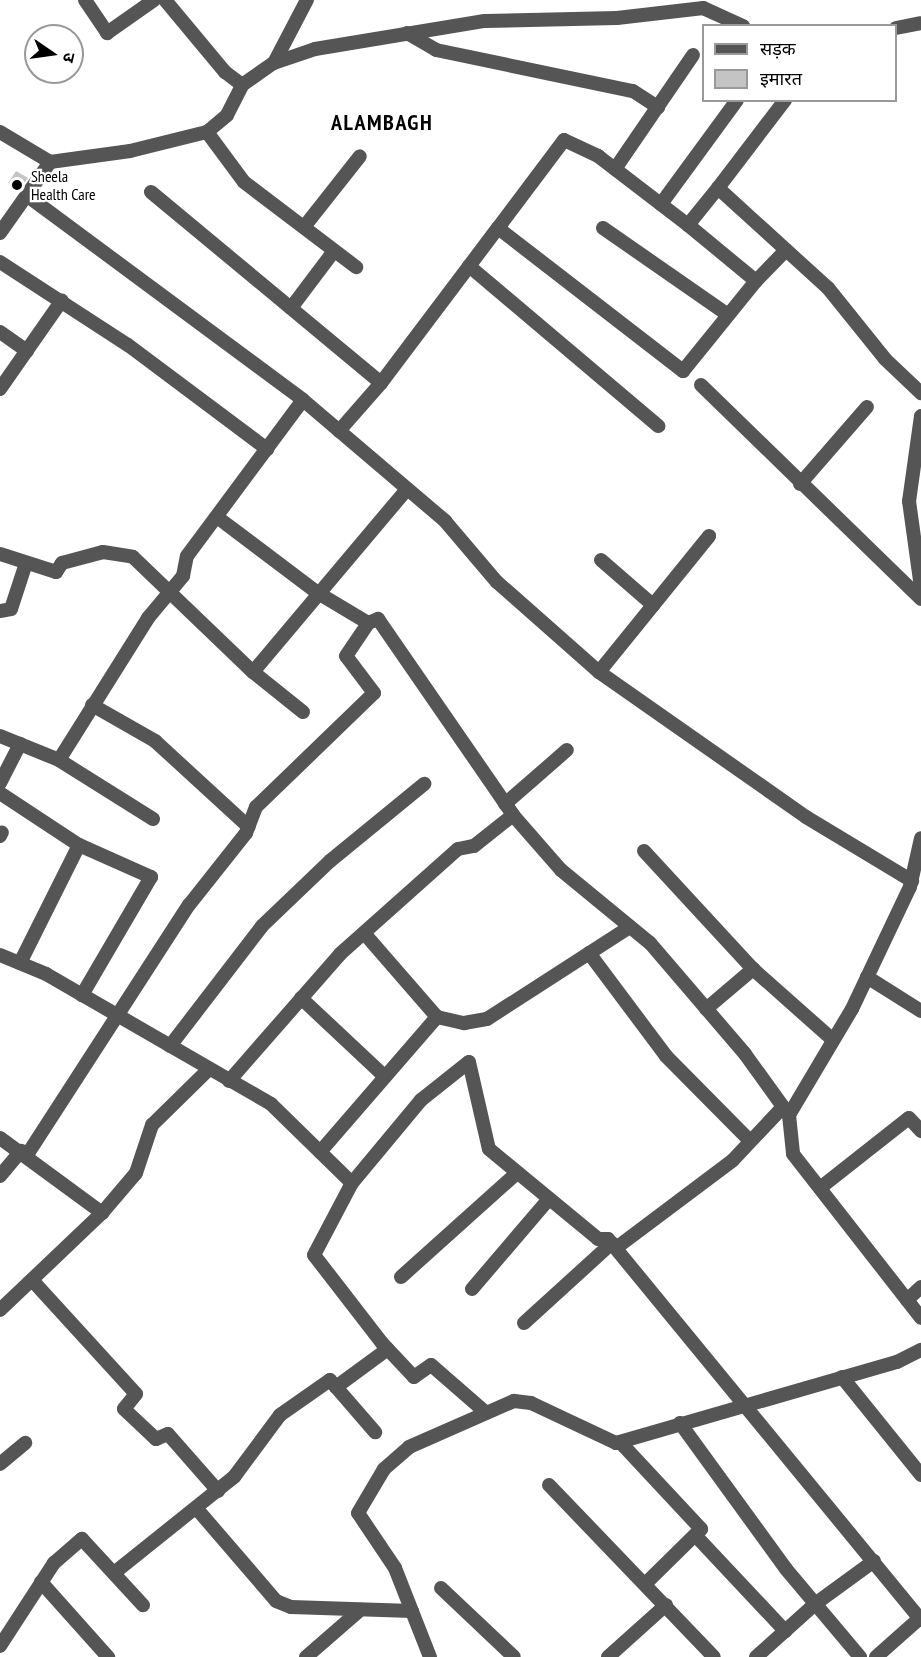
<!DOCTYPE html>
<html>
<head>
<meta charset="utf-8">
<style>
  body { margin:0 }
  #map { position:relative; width:921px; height:1657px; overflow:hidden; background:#fff; font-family:"PT Sans Narrow","Noto Sans Devanagari",sans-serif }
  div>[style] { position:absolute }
  .building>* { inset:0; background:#c4c4c4 }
  .minor>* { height:14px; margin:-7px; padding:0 7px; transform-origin:7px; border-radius:7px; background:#555 }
  .dots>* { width:16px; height:16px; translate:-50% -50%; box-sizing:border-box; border:3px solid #fff; border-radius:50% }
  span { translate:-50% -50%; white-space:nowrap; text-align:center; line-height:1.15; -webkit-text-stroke:4.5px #fff; paint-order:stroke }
  .poi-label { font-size:16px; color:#000 }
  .left { translate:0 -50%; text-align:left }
  .district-label { font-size:22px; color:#000; font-weight:700; letter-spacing:1.5px }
  .legend { position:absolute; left:702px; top:24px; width:195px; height:78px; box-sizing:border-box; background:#fff; border:2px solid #999; margin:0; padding:8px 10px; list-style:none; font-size:18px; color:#000 }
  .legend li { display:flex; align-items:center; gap:12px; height:30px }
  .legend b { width:30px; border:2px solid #999 }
  .north { position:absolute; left:24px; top:24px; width:60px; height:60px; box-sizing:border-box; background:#fff; border:2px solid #999; border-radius:50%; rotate:103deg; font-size:16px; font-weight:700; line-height:24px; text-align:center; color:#000 }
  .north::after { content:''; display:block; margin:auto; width:21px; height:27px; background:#000; clip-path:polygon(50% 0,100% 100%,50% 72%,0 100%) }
</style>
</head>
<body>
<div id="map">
  <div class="building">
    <div style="clip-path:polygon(16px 171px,28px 178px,19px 190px,8px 183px)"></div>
  </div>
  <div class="minor">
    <div style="left:85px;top:0;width:40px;rotate:56deg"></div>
    <div style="left:107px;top:33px;width:57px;rotate:-35.1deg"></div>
    <div style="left:165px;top:0;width:94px;rotate:50.2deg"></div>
    <div style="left:225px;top:72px;width:21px;rotate:37deg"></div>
    <div style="left:896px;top:28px;width:25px;rotate:-11deg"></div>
    <div style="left:407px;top:33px;width:34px;rotate:30deg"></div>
    <div style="left:436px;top:50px;width:201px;rotate:11.8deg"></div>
    <div style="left:633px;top:91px;width:30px;rotate:33deg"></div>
    <div style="left:274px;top:63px;width:43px;rotate:-18.9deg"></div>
    <div style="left:315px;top:49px;width:172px;rotate:-9.4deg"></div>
    <div style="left:485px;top:21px;width:132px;rotate:-1.3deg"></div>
    <div style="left:617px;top:18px;width:87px;rotate:-6.6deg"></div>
    <div style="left:703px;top:8px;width:44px;rotate:24.2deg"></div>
    <div style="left:0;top:132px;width:58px;rotate:31deg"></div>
    <div style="left:207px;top:132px;width:62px;rotate:53.5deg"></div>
    <div style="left:244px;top:182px;width:141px;rotate:37.2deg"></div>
    <div style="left:615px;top:169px;width:138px;rotate:-55.6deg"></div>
    <div style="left:718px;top:188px;width:111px;rotate:-52.7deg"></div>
    <div style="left:151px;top:192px;width:299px;rotate:39.7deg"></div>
    <div style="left:381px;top:383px;width:194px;rotate:-53deg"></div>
    <div style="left:498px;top:228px;width:234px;rotate:37.7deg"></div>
    <div style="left:683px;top:371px;width:116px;rotate:-51deg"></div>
    <div style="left:756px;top:281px;width:88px;rotate:-140.5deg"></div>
    <div style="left:688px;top:225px;width:48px;rotate:-51deg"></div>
    <div style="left:718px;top:188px;width:149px;rotate:42.3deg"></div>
    <div style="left:828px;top:288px;width:91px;rotate:51.2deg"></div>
    <div style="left:885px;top:359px;width:50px;rotate:43.4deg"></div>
    <div style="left:29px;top:197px;width:341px;rotate:36.5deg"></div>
    <div style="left:303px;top:400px;width:187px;rotate:40.4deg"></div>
    <div style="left:445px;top:521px;width:80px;rotate:49.6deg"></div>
    <div style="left:497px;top:582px;width:136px;rotate:41.4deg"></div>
    <div style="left:599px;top:672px;width:253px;rotate:35deg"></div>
    <div style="left:806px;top:817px;width:124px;rotate:31.1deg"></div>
    <div style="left:661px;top:204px;width:129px;rotate:-53.8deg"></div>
    <div style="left:304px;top:227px;width:90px;rotate:-51.7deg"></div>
    <div style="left:498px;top:228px;width:110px;rotate:-53.1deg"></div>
    <div style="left:564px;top:140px;width:38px;rotate:25deg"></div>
    <div style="left:598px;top:156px;width:113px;rotate:37.5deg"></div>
    <div style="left:603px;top:228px;width:152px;rotate:34.8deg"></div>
    <div style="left:0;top:233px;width:87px;rotate:-54.8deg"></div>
    <div style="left:50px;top:162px;width:81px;rotate:-7.8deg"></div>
    <div style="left:130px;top:151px;width:79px;rotate:-13.9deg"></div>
    <div style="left:207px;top:132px;width:26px;rotate:-40deg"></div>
    <div style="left:227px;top:115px;width:34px;rotate:-63deg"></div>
    <div style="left:242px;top:85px;width:39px;rotate:-35deg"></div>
    <div style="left:274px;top:63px;width:71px;rotate:-62.4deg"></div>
    <div style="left:0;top:262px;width:153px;rotate:33deg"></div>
    <div style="left:128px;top:345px;width:174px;rotate:36.8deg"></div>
    <div style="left:469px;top:266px;width:248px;rotate:40.2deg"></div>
    <div style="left:756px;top:281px;width:43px;rotate:-45.9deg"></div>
    <div style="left:291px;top:308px;width:71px;rotate:-53deg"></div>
    <div style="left:0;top:332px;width:33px;rotate:35deg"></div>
    <div style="left:701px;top:385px;width:307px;rotate:44.2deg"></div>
    <div style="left:0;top:389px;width:108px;rotate:-55.1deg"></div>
    <div style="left:921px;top:416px;width:86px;rotate:98deg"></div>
    <div style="left:909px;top:501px;width:88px;rotate:82.1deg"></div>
    <div style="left:339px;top:431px;width:64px;rotate:-48.8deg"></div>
    <div style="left:800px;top:484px;width:102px;rotate:-49deg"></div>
    <div style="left:217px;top:517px;width:126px;rotate:37deg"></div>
    <div style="left:318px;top:593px;width:58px;rotate:31deg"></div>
    <div style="left:368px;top:623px;width:11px;rotate:-22deg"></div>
    <div style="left:378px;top:619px;width:238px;rotate:55.4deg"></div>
    <div style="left:513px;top:815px;width:73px;rotate:48.9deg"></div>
    <div style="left:561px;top:870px;width:115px;rotate:39.4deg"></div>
    <div style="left:650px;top:943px;width:146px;rotate:49.4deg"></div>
    <div style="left:745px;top:1054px;width:75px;rotate:54.2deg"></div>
    <div style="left:789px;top:1115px;width:39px;rotate:84deg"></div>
    <div style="left:793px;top:1154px;width:208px;rotate:52deg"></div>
    <div style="left:0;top:554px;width:59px;rotate:17.8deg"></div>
    <div style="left:56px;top:572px;width:11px;rotate:-56deg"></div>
    <div style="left:62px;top:563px;width:42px;rotate:-15deg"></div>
    <div style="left:103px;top:552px;width:30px;rotate:9deg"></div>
    <div style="left:133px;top:557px;width:166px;rotate:43.8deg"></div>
    <div style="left:253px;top:672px;width:64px;rotate:38.7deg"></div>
    <div style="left:601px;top:560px;width:69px;rotate:40.9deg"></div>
    <div style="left:0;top:611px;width:11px;rotate:-10deg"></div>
    <div style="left:11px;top:609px;width:48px;rotate:-71.9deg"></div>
    <div style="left:253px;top:672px;width:239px;rotate:-49.9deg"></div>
    <div style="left:599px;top:672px;width:175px;rotate:-51deg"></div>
    <div style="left:92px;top:705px;width:73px;rotate:29.7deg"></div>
    <div style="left:155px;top:741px;width:127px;rotate:42.5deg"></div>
    <div style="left:0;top:736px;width:64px;rotate:22.1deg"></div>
    <div style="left:59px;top:760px;width:111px;rotate:32.1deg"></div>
    <div style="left:59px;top:760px;width:168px;rotate:-57.9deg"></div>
    <div style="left:148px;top:618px;width:55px;rotate:-50.2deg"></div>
    <div style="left:183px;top:576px;width:20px;rotate:-79deg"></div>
    <div style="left:187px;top:556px;width:194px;rotate:-53.4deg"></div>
    <div style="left:0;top:783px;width:44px;rotate:-62.9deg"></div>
    <div style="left:0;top:793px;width:95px;rotate:33.4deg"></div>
    <div style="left:79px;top:845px;width:79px;rotate:24deg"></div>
    <div style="left:151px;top:877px;width:137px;rotate:120.3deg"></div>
    <div style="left:505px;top:804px;width:82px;rotate:-41.1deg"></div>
    <div style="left:0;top:836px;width:4px;rotate:-63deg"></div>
    <div style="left:644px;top:851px;width:161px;rotate:47.3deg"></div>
    <div style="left:753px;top:969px;width:107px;rotate:41.6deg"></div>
    <div style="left:364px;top:933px;width:111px;rotate:49deg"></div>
    <div style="left:589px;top:953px;width:129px;rotate:53.2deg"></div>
    <div style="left:666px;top:1056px;width:118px;rotate:45.3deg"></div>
    <div style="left:0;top:955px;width:50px;rotate:22.4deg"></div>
    <div style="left:46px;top:974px;width:260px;rotate:30deg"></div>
    <div style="left:271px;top:1104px;width:113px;rotate:44.3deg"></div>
    <div style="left:20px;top:963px;width:132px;rotate:-63.4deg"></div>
    <div style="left:867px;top:977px;width:64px;rotate:32.2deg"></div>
    <div style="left:301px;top:998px;width:115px;rotate:43.2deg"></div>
    <div style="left:706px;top:1009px;width:62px;rotate:-40.4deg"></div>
    <div style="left:170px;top:1046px;width:151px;rotate:-52.5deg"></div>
    <div style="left:262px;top:926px;width:94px;rotate:-43.7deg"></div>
    <div style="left:330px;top:861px;width:122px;rotate:-39.3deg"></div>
    <div style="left:229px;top:1081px;width:169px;rotate:-48.8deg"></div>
    <div style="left:340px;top:954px;width:158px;rotate:-41.7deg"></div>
    <div style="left:458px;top:849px;width:16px;rotate:-11deg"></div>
    <div style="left:474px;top:846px;width:50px;rotate:-38.5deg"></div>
    <div style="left:789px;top:1115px;width:123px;rotate:-59.3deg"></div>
    <div style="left:852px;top:1009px;width:135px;rotate:-64.6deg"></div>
    <div style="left:910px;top:887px;width:50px;rotate:-77.3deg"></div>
    <div style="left:0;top:1138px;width:127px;rotate:36.3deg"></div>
    <div style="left:320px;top:1152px;width:179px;rotate:-49.1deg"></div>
    <div style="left:437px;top:1017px;width:28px;rotate:13deg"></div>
    <div style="left:464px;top:1023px;width:23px;rotate:-10deg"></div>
    <div style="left:487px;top:1019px;width:170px;rotate:-32.8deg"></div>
    <div style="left:27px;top:1155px;width:298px;rotate:-57.1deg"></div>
    <div style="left:189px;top:905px;width:92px;rotate:-51.6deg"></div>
    <div style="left:246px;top:833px;width:28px;rotate:-69deg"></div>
    <div style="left:256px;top:807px;width:164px;rotate:-44deg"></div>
    <div style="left:374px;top:693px;width:46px;rotate:-127.1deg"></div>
    <div style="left:346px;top:656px;width:40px;rotate:-56deg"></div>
    <div style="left:0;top:1176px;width:33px;rotate:-50deg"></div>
    <div style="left:820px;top:1188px;width:113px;rotate:-38.2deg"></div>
    <div style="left:909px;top:1118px;width:18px;rotate:47deg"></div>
    <div style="left:616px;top:1248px;width:146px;rotate:-36.9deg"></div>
    <div style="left:733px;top:1160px;width:73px;rotate:-46.7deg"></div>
    <div style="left:401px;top:1277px;width:156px;rotate:-41.9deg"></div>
    <div style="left:32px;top:1280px;width:154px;rotate:47.6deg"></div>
    <div style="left:136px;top:1394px;width:19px;rotate:129deg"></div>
    <div style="left:124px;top:1409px;width:44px;rotate:43.2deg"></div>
    <div style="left:156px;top:1439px;width:13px;rotate:-23deg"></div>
    <div style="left:168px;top:1434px;width:76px;rotate:48.7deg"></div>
    <div style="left:472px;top:1289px;width:118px;rotate:-49.5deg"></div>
    <div style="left:907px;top:1300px;width:19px;rotate:-43deg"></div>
    <div style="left:0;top:1310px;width:141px;rotate:-43.6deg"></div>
    <div style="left:102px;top:1213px;width:52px;rotate:-49.6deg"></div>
    <div style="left:136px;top:1173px;width:51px;rotate:-71.6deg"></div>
    <div style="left:152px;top:1125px;width:80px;rotate:-44.5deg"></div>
    <div style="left:524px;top:1323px;width:119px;rotate:-42.3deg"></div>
    <div style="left:842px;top:1377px;width:126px;rotate:51.1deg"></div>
    <div style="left:336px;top:1387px;width:60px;rotate:49.1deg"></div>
    <div style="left:484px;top:1411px;width:70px;rotate:-139deg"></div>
    <div style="left:431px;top:1365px;width:21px;rotate:145deg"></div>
    <div style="left:414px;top:1377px;width:47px;rotate:-133.3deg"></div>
    <div style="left:382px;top:1343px;width:111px;rotate:-127.7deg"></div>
    <div style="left:314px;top:1255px;width:81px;rotate:-62.2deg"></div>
    <div style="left:352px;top:1183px;width:108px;rotate:-50.3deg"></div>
    <div style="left:421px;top:1100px;width:61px;rotate:-38.4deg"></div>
    <div style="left:469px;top:1062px;width:89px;rotate:77.1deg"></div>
    <div style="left:489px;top:1149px;width:141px;rotate:39.5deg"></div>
    <div style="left:598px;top:1239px;width:10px"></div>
    <div style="left:608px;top:1239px;width:493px;rotate:50.6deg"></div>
    <div style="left:680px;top:1423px;width:180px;rotate:54deg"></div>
    <div style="left:786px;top:1569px;width:115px;rotate:49.9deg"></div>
    <div style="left:620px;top:1442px;width:119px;rotate:47deg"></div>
    <div style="left:701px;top:1529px;width:77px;rotate:135.5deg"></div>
    <div style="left:0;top:1464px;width:33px;rotate:-40deg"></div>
    <div style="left:549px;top:1485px;width:238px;rotate:46.2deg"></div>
    <div style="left:197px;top:1509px;width:121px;rotate:49.3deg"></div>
    <div style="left:276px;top:1601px;width:16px;rotate:22deg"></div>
    <div style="left:291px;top:1607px;width:121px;rotate:1.9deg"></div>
    <div style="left:695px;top:1535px;width:132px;rotate:46.8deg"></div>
    <div style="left:114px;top:1573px;width:154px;rotate:-38.7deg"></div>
    <div style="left:234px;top:1477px;width:77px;rotate:-53.4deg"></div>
    <div style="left:280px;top:1415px;width:61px;rotate:-35deg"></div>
    <div style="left:330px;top:1380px;width:9px;rotate:49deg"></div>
    <div style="left:336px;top:1387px;width:64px;rotate:-36.2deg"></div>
    <div style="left:41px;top:1582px;width:101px;rotate:48.2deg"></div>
    <div style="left:441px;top:1588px;width:100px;rotate:43.4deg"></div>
    <div style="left:0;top:1646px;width:99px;rotate:-57deg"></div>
    <div style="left:54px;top:1563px;width:37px;rotate:-41deg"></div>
    <div style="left:82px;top:1539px;width:90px;rotate:47.3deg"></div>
    <div style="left:306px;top:1657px;width:72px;rotate:-41deg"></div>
    <div style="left:430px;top:1657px;width:96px;rotate:-111.5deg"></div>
    <div style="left:395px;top:1568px;width:66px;rotate:-123.9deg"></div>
    <div style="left:358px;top:1513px;width:51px;rotate:-59.4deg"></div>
    <div style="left:384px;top:1469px;width:33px;rotate:-41deg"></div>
    <div style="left:409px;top:1447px;width:115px;rotate:-23.7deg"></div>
    <div style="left:514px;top:1401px;width:17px;rotate:7deg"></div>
    <div style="left:531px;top:1403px;width:94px;rotate:25.2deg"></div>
    <div style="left:616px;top:1443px;width:292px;rotate:-16.1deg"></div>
    <div style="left:897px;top:1362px;width:27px;rotate:-27deg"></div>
    <div style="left:608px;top:1657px;width:78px;rotate:-41.9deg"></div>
    <div style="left:756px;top:1657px;width:79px;rotate:-41.9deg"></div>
    <div style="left:815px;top:1604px;width:73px;rotate:-36.1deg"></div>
    <div style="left:876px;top:1657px;width:59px;rotate:-41.6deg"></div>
  </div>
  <div class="dots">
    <div style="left:17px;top:185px;background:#000"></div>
  </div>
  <div class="poi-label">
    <span class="left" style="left:31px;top:185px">Sheela<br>Health Care</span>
  </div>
  <div class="district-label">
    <span style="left:382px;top:123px">ALAMBAGH</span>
  </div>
  <ul class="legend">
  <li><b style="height:8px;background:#555"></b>सड़क</li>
  <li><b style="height:16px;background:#c4c4c4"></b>इमारत</li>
  </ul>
  <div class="north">उ</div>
</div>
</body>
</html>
